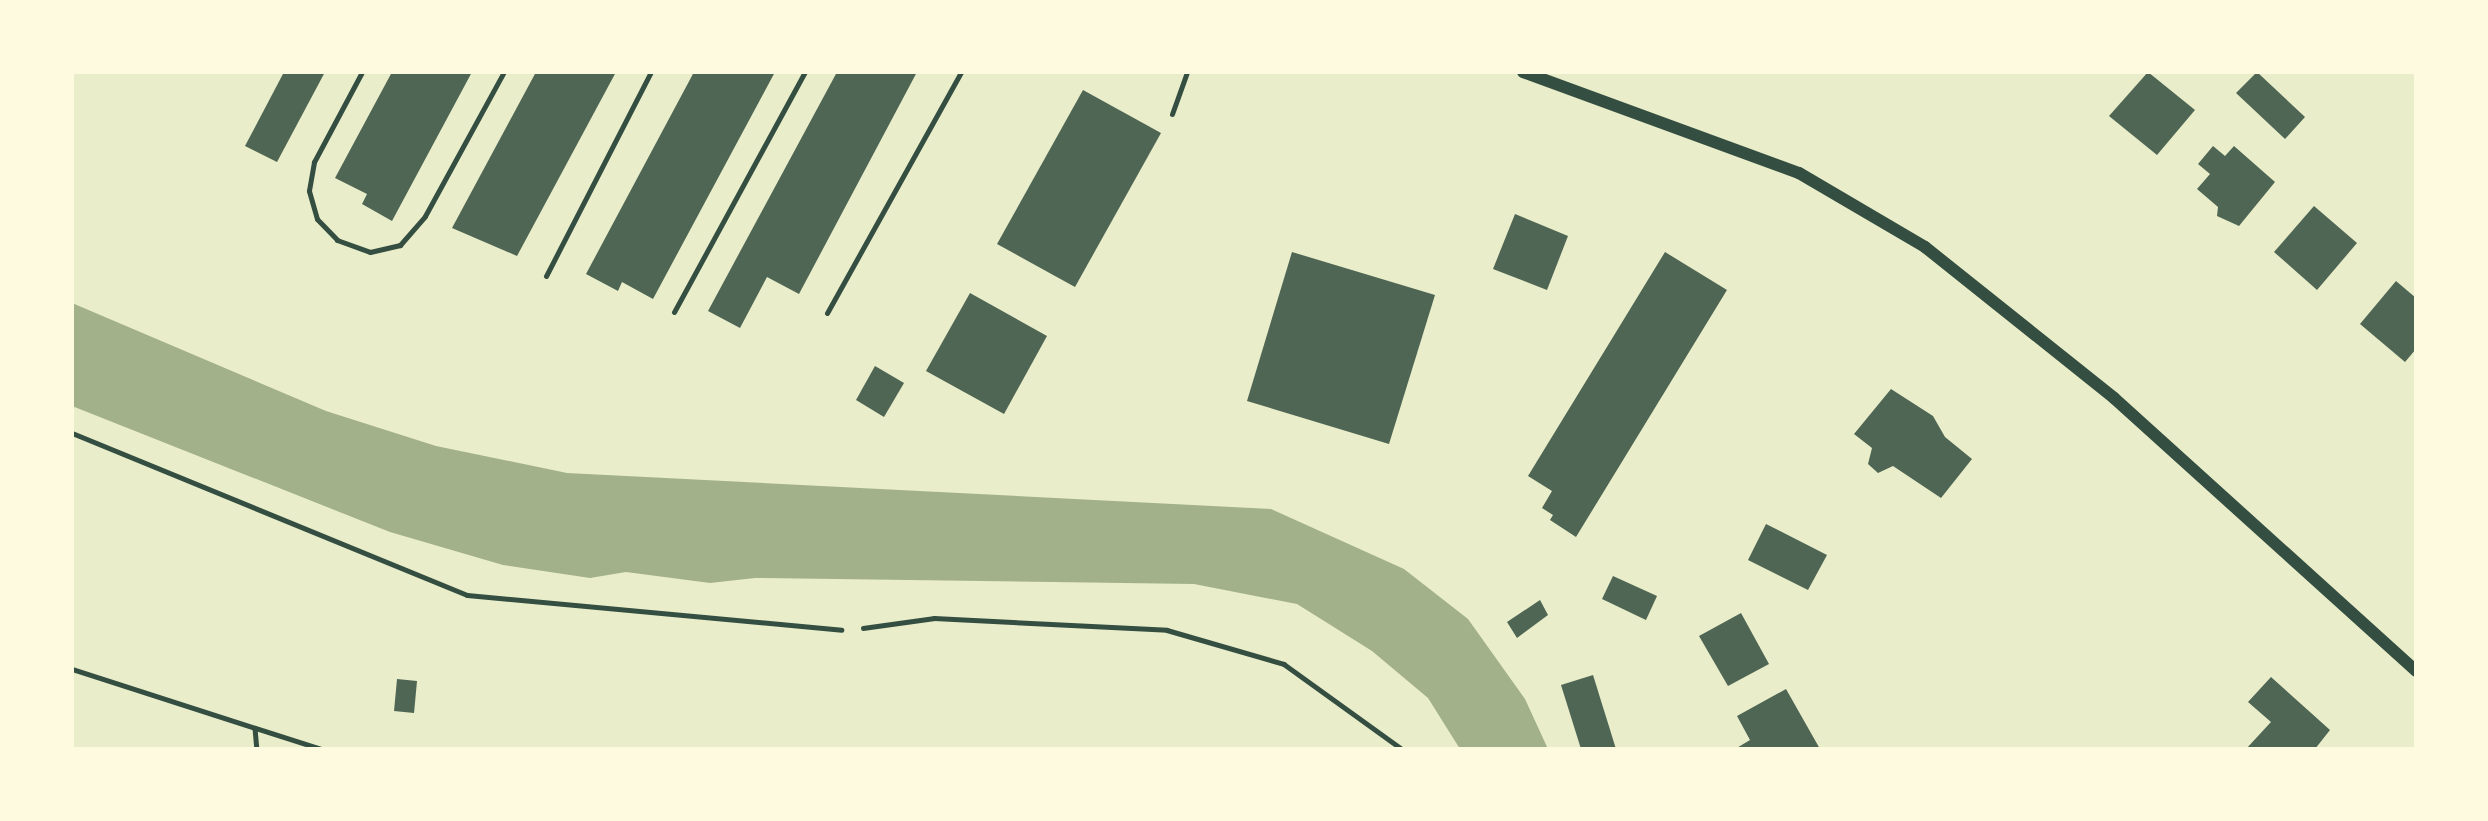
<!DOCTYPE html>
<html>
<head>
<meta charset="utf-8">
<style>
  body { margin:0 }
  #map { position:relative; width:2488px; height:821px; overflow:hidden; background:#e9edc9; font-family:"PT Sans Narrow",sans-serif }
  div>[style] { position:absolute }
  .water>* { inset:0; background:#a3b18a }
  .building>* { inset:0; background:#4f6655 }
  .path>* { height:4.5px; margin:-2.25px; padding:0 2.25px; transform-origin:2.25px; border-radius:2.25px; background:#344e41 }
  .service>* { height:5px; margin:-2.5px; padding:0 2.5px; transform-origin:2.5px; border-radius:2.5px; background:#344e41 }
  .tertiary>* { height:12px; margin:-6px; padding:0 6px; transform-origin:6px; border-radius:6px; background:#344e41 }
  span { translate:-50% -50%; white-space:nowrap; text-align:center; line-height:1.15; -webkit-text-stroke:6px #fefae0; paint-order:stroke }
  .frame { position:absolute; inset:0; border:74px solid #fefae0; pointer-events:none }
</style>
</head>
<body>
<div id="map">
  <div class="water">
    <div style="clip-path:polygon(72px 303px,326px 411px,436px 446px,567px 473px,1271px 509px,1404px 569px,1468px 619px,1525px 699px,1548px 749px,1460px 749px,1428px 698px,1372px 651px,1297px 604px,1194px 584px,755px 578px,710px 583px,626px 572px,590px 578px,503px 565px,390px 532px,72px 406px)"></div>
  </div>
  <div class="building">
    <div style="clip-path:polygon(284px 72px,325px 72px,277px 162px,245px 146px)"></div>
    <div style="clip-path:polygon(392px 72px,472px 72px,392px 221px,362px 204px,367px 194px,335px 178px)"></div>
    <div style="clip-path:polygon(536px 72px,616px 72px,517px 256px,452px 228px)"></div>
    <div style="clip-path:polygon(694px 72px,775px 72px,653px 299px,622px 282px,618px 291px,586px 274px)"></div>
    <div style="clip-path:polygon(837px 72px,917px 72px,799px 294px,767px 277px,740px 328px,708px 311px)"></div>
    <div style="clip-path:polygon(2148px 72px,2195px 110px,2157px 155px,2109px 116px)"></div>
    <div style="clip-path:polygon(2257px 72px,2305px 117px,2285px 139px,2236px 93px)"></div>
    <div style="clip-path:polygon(1083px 90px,1161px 133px,1075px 287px,997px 244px)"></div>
    <div style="clip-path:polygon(2213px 146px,2225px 156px,2234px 146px,2275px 182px,2239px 226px,2217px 216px,2218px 207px,2197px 189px,2210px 174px,2198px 164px)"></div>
    <div style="clip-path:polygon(2314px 206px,2357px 243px,2317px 290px,2274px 252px)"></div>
    <div style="clip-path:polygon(1515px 214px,1568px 236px,1547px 290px,1493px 269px)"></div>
    <div style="clip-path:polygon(1292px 252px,1435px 295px,1389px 444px,1247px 401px)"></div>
    <div style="clip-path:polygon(1665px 252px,1727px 290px,1576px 537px,1550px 520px,1553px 515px,1542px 508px,1552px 491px,1528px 476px)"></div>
    <div style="clip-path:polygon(2396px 281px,2416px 298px,2416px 349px,2405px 362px,2360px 324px)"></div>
    <div style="clip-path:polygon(970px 293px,1047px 336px,1004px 414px,926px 371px)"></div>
    <div style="clip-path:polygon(875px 366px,904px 383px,884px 417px,856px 400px)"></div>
    <div style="clip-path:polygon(1891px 389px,1933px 416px,1945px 437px,1972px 459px,1941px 498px,1893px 466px,1878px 473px,1868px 464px,1872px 448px,1854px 434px)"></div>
    <div style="clip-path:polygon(1766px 524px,1827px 555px,1808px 590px,1748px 560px)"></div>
    <div style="clip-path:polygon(1613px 576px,1657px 596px,1646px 620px,1602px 599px)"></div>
    <div style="clip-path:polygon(1540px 600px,1548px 615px,1517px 638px,1507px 622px)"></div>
    <div style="clip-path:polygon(1741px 613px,1769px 664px,1728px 686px,1699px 636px)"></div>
    <div style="clip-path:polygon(1593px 675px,1616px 749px,1581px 749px,1561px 685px)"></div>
    <div style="clip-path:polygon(2271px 677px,2330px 730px,2315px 749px,2246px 749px,2271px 722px,2248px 702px)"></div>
    <div style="clip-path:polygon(397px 679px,417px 681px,414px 713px,394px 711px)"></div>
    <div style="clip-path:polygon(1786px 689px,1820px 749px,1735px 749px,1750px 740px,1737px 716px)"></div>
  </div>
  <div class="path">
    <div style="left:863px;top:628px;width:72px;rotate:-8deg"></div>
    <div style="left:934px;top:618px;width:233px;rotate:2.9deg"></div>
    <div style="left:1167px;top:630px;width:122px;rotate:16.2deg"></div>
    <div style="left:1284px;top:664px;width:145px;rotate:35.8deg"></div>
    <div style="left:72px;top:669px;width:262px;rotate:17.8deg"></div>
    <div style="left:255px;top:728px;width:21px;rotate:85deg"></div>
  </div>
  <div class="service">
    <div style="left:362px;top:72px;width:102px;rotate:118.1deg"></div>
    <div style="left:314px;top:162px;width:29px;rotate:100deg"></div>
    <div style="left:309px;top:191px;width:29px;rotate:74deg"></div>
    <div style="left:317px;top:219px;width:29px;rotate:46deg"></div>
    <div style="left:337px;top:240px;width:35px;rotate:20deg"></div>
    <div style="left:370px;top:252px;width:31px;rotate:-13deg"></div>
    <div style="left:400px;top:245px;width:38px;rotate:-49deg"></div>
    <div style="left:425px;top:216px;width:164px;rotate:-61.3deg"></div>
    <div style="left:1172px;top:114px;width:45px;rotate:-70.3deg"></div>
    <div style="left:546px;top:276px;width:229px;rotate:-62.8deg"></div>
    <div style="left:674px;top:312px;width:273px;rotate:-61.4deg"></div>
    <div style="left:827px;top:313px;width:276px;rotate:-60.9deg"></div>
    <div style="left:72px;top:433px;width:427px;rotate:22.3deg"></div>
    <div style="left:467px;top:595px;width:376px;rotate:5.3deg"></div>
  </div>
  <div class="tertiary">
    <div style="left:1523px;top:72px;width:294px;rotate:20.1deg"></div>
    <div style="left:1799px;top:173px;width:146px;rotate:30.4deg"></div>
    <div style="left:1925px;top:247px;width:242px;rotate:38.6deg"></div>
    <div style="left:2114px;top:398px;width:407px;rotate:42.1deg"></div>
  </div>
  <div class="frame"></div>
</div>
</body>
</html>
